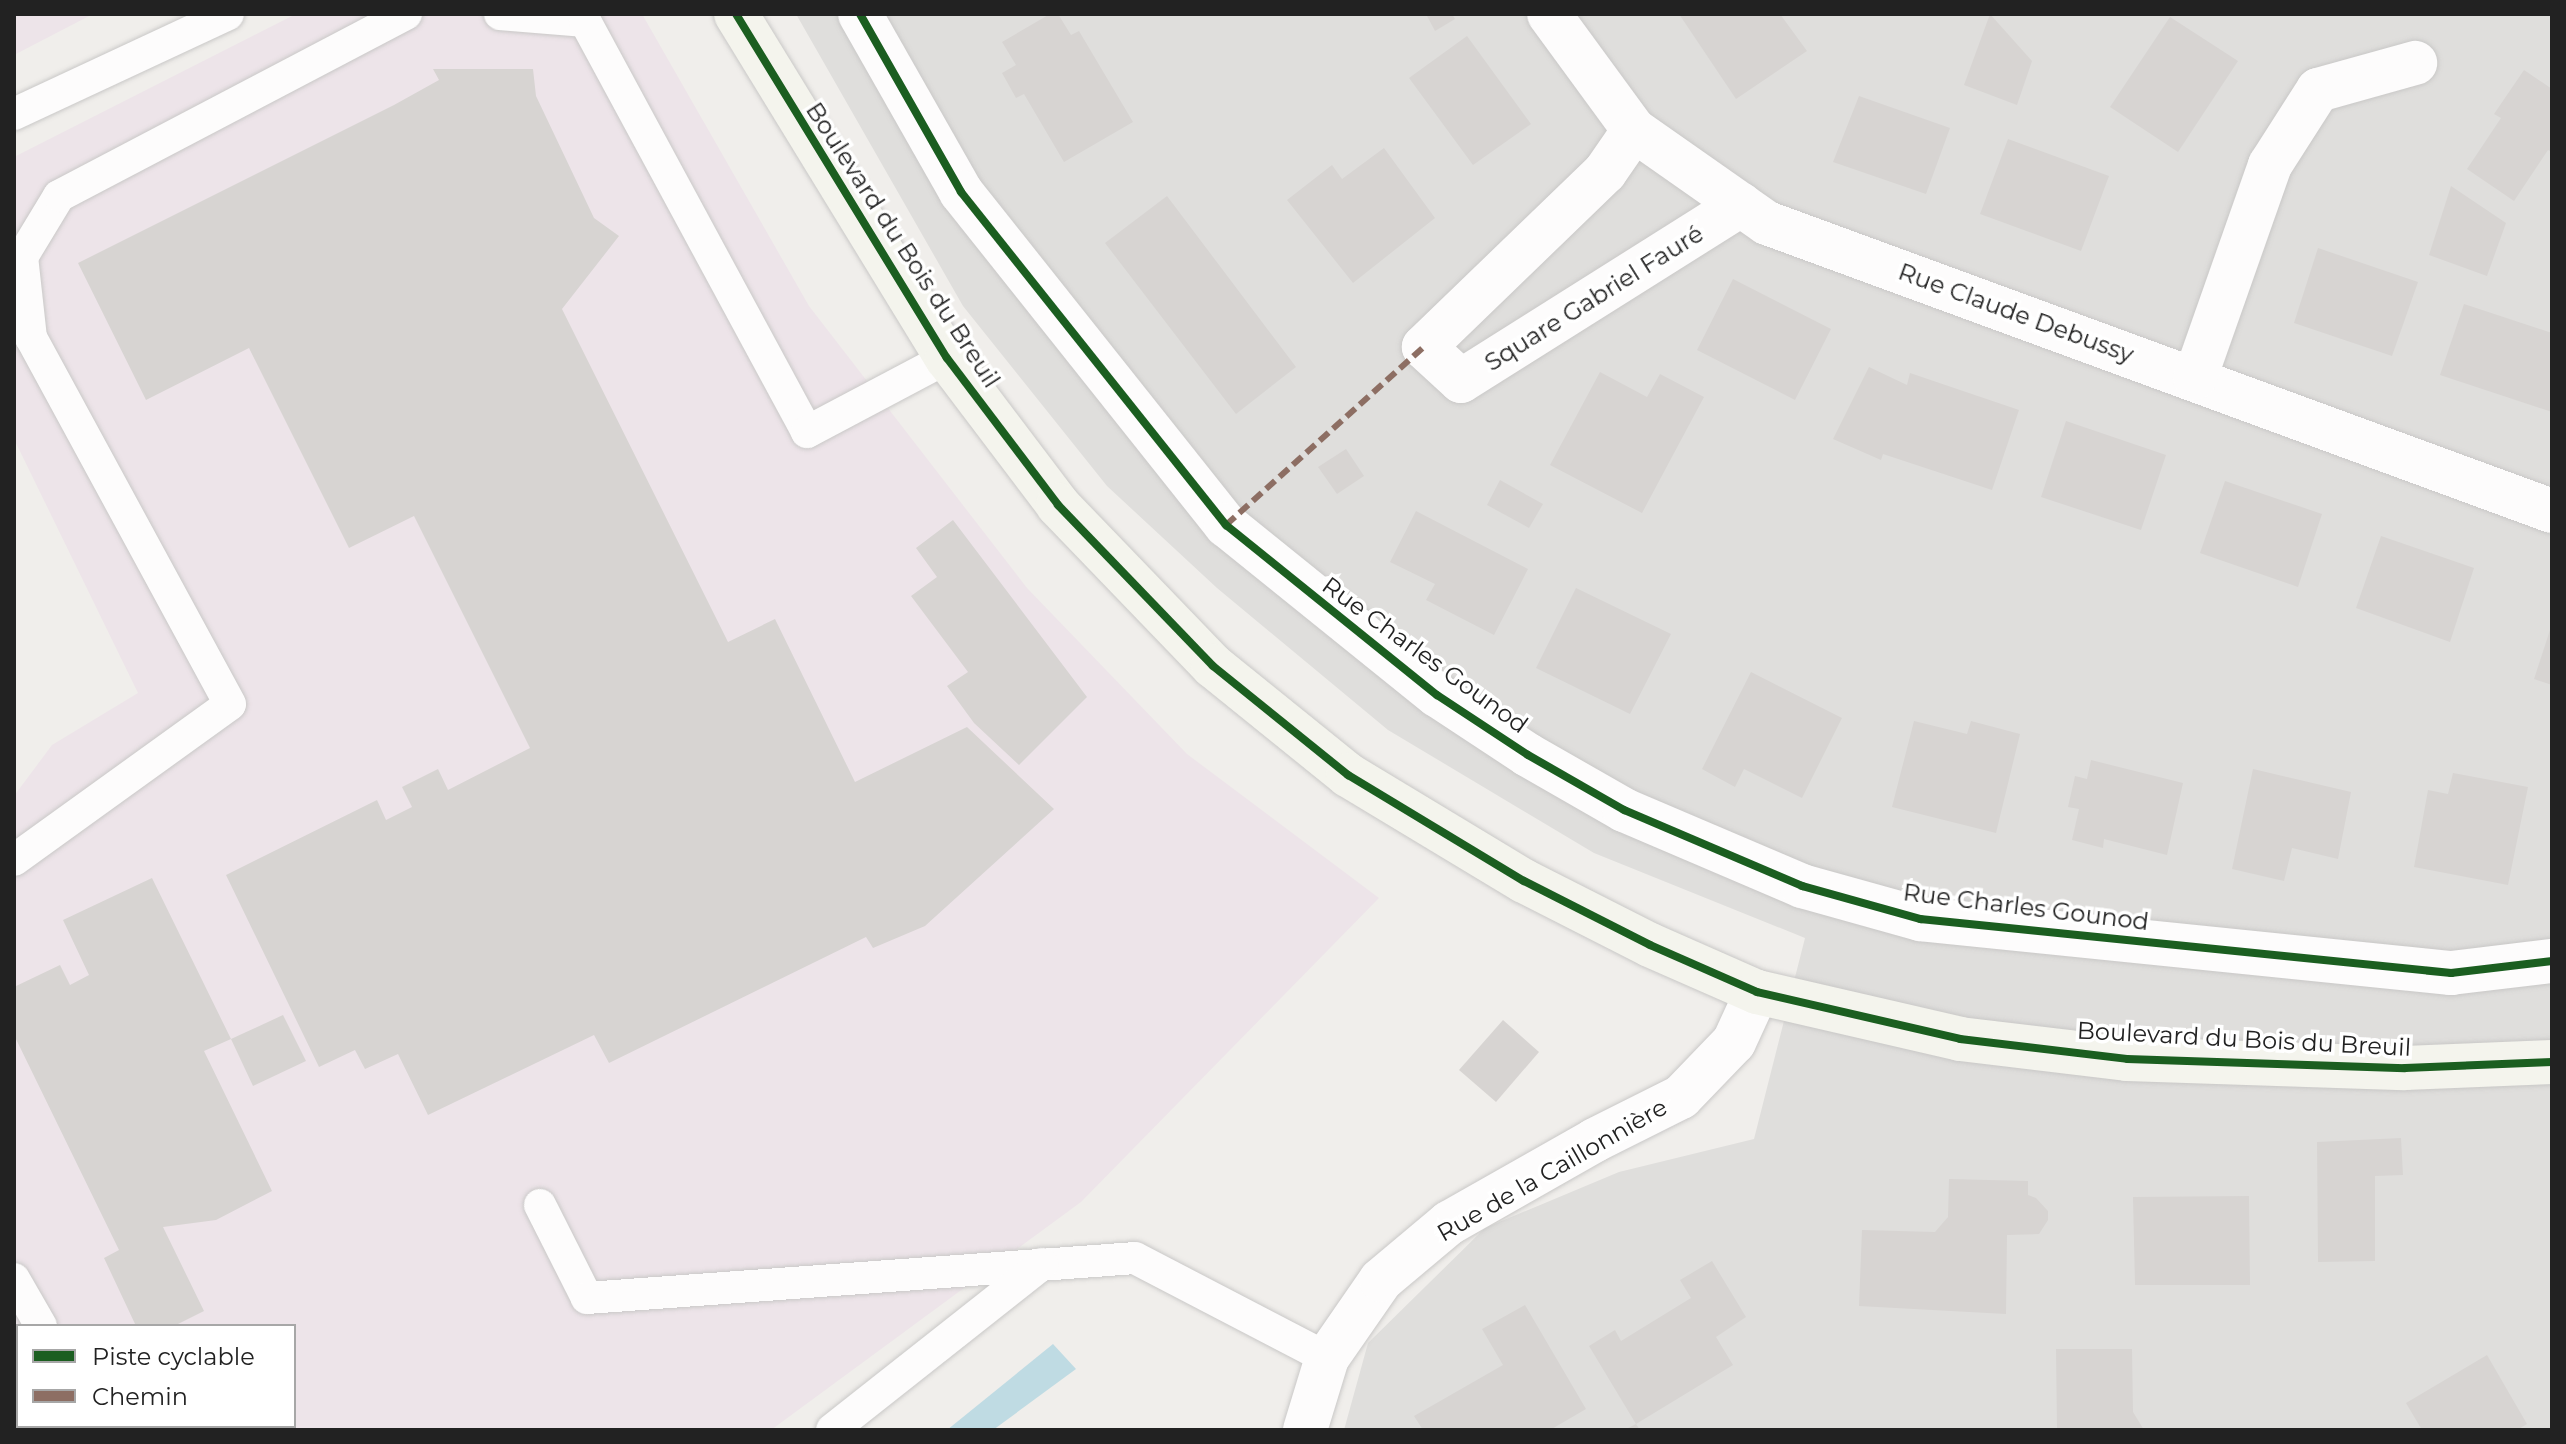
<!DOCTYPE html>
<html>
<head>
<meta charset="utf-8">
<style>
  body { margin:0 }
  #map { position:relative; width:2566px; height:1444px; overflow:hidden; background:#f0eeeb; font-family:Montserrat,sans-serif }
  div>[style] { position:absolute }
  .residential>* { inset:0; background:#dfdedc }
  .industrial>* { inset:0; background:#ede4e9 }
  .water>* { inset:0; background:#bfdbe3 }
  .building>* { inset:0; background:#d7d4d2 }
  .roads { filter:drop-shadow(0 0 2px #c9c8c7) drop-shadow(0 0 2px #c9c8c7) }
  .service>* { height:32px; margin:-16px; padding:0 16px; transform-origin:16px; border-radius:16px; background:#fdfcfc }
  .minor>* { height:44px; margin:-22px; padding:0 22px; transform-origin:22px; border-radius:22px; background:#fdfcfc }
  .secondary>* { height:44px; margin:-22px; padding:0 22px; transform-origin:22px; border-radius:22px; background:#f4f4ed }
  .quiet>* { height:6px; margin-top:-3px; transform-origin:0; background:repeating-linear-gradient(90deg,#8d6e63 0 12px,transparent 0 18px) }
  .cycleway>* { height:8px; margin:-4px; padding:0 4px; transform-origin:4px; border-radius:4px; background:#1b5e20 }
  span { translate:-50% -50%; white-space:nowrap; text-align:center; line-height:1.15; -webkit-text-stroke:7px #fff; paint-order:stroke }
  .street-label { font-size:24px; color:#222 }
  .frame { position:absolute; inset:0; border:16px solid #222; pointer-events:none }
  .legend { position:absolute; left:16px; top:1324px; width:280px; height:104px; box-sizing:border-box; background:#fff; border:2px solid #a7a7a7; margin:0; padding:10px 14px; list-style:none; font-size:24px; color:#222 }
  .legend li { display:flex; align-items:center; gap:16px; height:40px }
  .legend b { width:40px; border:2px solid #a7a7a7 }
</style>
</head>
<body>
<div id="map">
  <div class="residential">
    <div style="clip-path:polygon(796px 14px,2552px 14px,2552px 1430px,1344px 1430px,1368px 1343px,1485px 1228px,1619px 1172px,1754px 1139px,1805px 938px,1594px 853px,1388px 730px,1217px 588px,1107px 486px,963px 306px)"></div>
  </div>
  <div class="industrial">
    <div style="clip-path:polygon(14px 14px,93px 14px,14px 55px)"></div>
    <div style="clip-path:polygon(296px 14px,642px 14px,809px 306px,1027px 588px,1187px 754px,1379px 898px,1081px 1202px,771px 1430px,183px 1430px,181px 1426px,294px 1426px,294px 1326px,18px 1326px,18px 1426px,152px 1426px,145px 1430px,14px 1430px,14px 796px,52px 745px,138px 693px,14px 439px,14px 157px)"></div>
  </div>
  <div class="water">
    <div style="clip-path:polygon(1053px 1344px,1076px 1369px,993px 1430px,947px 1430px)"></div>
  </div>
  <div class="building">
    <div style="clip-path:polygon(1050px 14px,1058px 14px,1071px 35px,1079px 31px,1133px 122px,1064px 162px,1024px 94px,1016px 98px,1002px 73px,1016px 65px,1002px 42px)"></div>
    <div style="clip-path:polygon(1426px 14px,1452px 14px,1455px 19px,1435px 31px)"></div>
    <div style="clip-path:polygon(1679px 14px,1780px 14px,1807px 51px,1736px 99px)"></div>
    <div style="clip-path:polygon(1990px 14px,2032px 61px,2017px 105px,1964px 85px)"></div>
    <div style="clip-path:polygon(2170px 17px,2238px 61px,2178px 152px,2110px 107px)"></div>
    <div style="clip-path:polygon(1467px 36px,1531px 124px,1473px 165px,1409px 78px)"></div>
    <div style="clip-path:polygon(433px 69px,533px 69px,536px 96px,594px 218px,619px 236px,562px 309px,728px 642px,775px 619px,855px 782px,967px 727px,1054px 809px,925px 926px,873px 948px,866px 937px,609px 1063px,594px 1035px,428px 1115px,398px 1054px,365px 1069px,355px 1050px,319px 1067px,226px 875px,377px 800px,386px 820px,412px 807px,402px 787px,438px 769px,448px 790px,530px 748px,414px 516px,349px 548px,249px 348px,146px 400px,78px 263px,394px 105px,439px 80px)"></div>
    <div style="clip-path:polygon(2524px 70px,2552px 89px,2552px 152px,2548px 150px,2514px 201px,2467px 169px,2501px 118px,2494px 114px)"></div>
    <div style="clip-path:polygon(1859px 96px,1950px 128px,1926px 194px,1833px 162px)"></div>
    <div style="clip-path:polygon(2008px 139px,2109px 176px,2081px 251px,1980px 214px)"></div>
    <div style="clip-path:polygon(1384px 148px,1435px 218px,1353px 283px,1287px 200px,1332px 165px,1342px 179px)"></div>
    <div style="clip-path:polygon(2451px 186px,2506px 223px,2487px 276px,2429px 255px)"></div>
    <div style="clip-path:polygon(1167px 196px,1296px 367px,1236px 414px,1105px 243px)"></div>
    <div style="clip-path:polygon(2318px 248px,2418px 282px,2392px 356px,2294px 323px)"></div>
    <div style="clip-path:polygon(1733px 279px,1831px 329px,1795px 400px,1697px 350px)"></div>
    <div style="clip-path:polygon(2464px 304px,2552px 333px,2552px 412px,2440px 375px)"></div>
    <div style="clip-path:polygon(1869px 367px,1907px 385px,1910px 373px,2019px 410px,1992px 490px,1883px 454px,1881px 460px,1833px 439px)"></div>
    <div style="clip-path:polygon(1600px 372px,1647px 397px,1660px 374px,1704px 397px,1642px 513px,1550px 465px)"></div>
    <div style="clip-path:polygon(2066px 421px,2166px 455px,2141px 530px,2041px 497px)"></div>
    <div style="clip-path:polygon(1346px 449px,1364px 476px,1337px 494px,1318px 467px)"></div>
    <div style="clip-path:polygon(1500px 480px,1543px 504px,1529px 528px,1487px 505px)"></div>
    <div style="clip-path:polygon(2225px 481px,2322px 514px,2298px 587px,2200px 553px)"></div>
    <div style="clip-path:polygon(1416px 511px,1528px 569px,1494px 635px,1426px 600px,1435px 584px,1390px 562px)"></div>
    <div style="clip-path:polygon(953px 520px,1087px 697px,1019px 765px,974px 723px,947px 686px,968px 672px,911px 596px,937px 577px,916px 548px)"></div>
    <div style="clip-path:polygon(2381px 536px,2474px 568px,2450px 642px,2356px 608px)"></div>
    <div style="clip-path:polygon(1576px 588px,1671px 634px,1630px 714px,1536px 668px)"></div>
    <div style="clip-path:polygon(2551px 627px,2552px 627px,2552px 685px,2534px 679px)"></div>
    <div style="clip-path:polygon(1751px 672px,1842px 718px,1802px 798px,1744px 769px,1735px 787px,1702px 769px)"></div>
    <div style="clip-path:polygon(1914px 721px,1967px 734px,1971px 721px,2020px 734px,1996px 833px,1892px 807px)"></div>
    <div style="clip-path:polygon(2091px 760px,2183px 783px,2167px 855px,2104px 839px,2103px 848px,2072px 840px,2079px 809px,2068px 807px,2075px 776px,2087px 779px)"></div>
    <div style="clip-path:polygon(2253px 769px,2351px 792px,2338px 859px,2292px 848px,2284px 881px,2232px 869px)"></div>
    <div style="clip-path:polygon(2453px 773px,2528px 787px,2508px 885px,2414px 867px,2428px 790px,2448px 794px)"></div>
    <div style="clip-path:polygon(152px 878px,231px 1039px,204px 1051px,272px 1191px,216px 1220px,163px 1227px,204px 1311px,174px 1326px,136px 1326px,104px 1258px,119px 1250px,14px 1035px,14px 987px,60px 965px,70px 985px,89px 975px,63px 920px)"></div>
    <div style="clip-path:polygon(283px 1015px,306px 1061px,253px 1086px,231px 1039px)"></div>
    <div style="clip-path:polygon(1503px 1020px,1539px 1052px,1496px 1102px,1459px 1070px)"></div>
    <div style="clip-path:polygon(2401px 1138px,2403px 1175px,2375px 1176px,2375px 1261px,2318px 1262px,2317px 1142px)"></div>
    <div style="clip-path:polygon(1949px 1179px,2028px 1181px,2028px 1195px,2036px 1198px,2048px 1211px,2048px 1220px,2039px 1234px,2007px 1235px,2006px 1314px,1859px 1306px,1862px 1230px,1935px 1232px,1948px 1217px)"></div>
    <div style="clip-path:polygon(2249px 1196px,2250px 1285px,2135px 1285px,2133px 1197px)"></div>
    <div style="clip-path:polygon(1712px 1261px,1746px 1317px,1716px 1337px,1733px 1365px,1636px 1424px,1640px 1430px,1624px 1430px,1636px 1424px,1589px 1346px,1615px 1330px,1621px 1341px,1691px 1298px,1680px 1280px)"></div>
    <div style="clip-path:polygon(1525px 1305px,1586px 1409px,1550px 1430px,1423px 1430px,1414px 1416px,1503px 1365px,1482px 1329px)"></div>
    <div style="clip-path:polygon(2056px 1349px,2132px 1349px,2133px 1412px,2144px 1430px,2057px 1430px)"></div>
    <div style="clip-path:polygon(2487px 1355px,2527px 1424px,2517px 1430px,2422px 1430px,2406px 1403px)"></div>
  </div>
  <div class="roads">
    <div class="service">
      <div style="left:500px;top:14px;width:85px;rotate:4.7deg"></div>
      <div style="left:585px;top:21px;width:467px;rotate:61.6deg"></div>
      <div style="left:807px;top:432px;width:158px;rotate:-27.9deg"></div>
      <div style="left:14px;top:114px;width:236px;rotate:-25deg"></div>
      <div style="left:14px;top:860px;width:266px;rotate:-35.8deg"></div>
      <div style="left:230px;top:704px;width:417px;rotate:-118.5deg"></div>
      <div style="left:31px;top:338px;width:81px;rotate:-96.3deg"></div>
      <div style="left:22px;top:257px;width:71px;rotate:-58.8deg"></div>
      <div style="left:59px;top:196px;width:392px;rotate:-27.7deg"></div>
      <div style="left:540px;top:1205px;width:104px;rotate:63.2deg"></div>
      <div style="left:587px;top:1298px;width:549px;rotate:-4.17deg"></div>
      <div style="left:1135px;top:1258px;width:216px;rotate:27.5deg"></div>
      <div style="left:14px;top:1279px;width:54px;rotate:60.1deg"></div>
      <div style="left:832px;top:1430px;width:268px;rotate:-38.3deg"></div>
    </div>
    <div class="minor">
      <div style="left:860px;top:14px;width:205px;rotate:60.4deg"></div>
      <div style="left:961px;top:192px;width:426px;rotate:51.5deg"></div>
      <div style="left:1226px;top:525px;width:271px;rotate:38.9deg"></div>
      <div style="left:1437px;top:695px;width:109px;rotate:33.4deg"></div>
      <div style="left:1528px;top:755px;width:111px;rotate:29.8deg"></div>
      <div style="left:1624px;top:810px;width:194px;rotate:23.1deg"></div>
      <div style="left:1802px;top:886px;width:123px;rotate:15.6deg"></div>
      <div style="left:1920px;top:919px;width:534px;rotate:5.81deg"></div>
      <div style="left:2451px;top:973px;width:102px;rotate:-6.8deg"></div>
      <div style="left:1549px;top:14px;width:144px;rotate:53.8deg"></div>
      <div style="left:1634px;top:130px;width:162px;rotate:35deg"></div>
      <div style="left:1767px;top:223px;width:836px;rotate:20.15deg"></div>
      <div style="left:1634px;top:130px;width:51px;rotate:124.6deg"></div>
      <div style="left:1605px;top:172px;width:252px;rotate:136deg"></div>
      <div style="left:1424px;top:347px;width:50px;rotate:42.6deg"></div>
      <div style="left:1461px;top:381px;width:331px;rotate:-32.2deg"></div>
      <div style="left:2195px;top:378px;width:226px;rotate:-70.6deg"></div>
      <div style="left:2270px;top:165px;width:89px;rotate:-57.4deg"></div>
      <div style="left:2318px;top:90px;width:101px;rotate:-15.6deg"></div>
      <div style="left:1305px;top:1430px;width:75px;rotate:-73deg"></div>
      <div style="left:1327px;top:1358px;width:95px;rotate:-55.3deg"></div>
      <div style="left:1381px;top:1280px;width:89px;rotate:-40deg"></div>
      <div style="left:1449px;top:1223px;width:168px;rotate:-29.6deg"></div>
      <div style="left:1595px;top:1140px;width:96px;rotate:-26.6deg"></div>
      <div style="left:1681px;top:1097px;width:76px;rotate:-46.1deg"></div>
      <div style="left:1734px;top:1042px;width:55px;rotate:-65.3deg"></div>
    </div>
    <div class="secondary">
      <div style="left:736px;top:14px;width:404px;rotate:58.5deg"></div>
      <div style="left:947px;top:358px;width:184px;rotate:52.9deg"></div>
      <div style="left:1058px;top:505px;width:223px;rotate:46.1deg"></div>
      <div style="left:1213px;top:666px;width:174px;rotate:38.9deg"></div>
      <div style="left:1348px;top:775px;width:205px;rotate:31.1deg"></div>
      <div style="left:1524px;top:881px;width:141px;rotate:26.9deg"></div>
      <div style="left:1650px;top:945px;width:117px;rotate:23.7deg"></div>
      <div style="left:1757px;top:992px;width:208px;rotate:13deg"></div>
      <div style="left:1960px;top:1039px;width:168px;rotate:6.8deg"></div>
      <div style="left:2127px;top:1059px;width:278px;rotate:1.9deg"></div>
      <div style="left:2405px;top:1068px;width:147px;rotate:-2.3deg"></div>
    </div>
  </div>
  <div class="quiet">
    <div style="left:1226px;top:525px;width:266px;rotate:-42deg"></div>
  </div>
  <div class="cycleway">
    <div style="left:736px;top:14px;width:404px;rotate:58.5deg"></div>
    <div style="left:947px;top:358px;width:184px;rotate:52.9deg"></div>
    <div style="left:1058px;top:505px;width:223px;rotate:46.1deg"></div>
    <div style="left:1213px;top:666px;width:174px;rotate:38.9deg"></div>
    <div style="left:1348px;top:775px;width:205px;rotate:31.1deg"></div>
    <div style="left:1524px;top:881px;width:141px;rotate:26.9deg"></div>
    <div style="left:1650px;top:945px;width:117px;rotate:23.7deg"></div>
    <div style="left:1757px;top:992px;width:208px;rotate:13deg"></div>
    <div style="left:1960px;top:1039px;width:168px;rotate:6.8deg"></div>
    <div style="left:2127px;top:1059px;width:278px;rotate:1.9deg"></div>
    <div style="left:2405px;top:1068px;width:147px;rotate:-2.3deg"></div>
    <div style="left:860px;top:14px;width:205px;rotate:60.4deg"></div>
    <div style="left:961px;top:192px;width:426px;rotate:51.5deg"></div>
    <div style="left:1226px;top:525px;width:271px;rotate:38.9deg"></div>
    <div style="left:1437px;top:695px;width:109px;rotate:33.4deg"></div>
    <div style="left:1528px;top:755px;width:111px;rotate:29.8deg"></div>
    <div style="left:1624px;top:810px;width:194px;rotate:23.1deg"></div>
    <div style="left:1802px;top:886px;width:123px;rotate:15.6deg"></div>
    <div style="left:1920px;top:919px;width:534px;rotate:5.81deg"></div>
    <div style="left:2451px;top:973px;width:102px;rotate:-6.8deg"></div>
  </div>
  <div class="street-label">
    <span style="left:903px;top:245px;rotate:57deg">Boulevard du Bois du Breuil</span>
    <span style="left:1594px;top:298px;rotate:-32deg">Square Gabriel Fauré</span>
    <span style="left:2016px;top:313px;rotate:20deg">Rue Claude Debussy</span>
    <span style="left:1425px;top:655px;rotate:36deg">Rue Charles Gounod</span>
    <span style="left:2026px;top:907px;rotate:7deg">Rue Charles Gounod</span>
    <span style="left:2244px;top:1039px;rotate:3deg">Boulevard du Bois du Breuil</span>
    <span style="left:1552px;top:1170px;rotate:-30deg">Rue de la Caillonnière</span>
  </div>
  <div class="frame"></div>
  <ul class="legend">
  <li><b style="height:10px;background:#1b5e20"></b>Piste cyclable</li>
  <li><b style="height:10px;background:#8d6e63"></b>Chemin</li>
  </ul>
</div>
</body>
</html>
